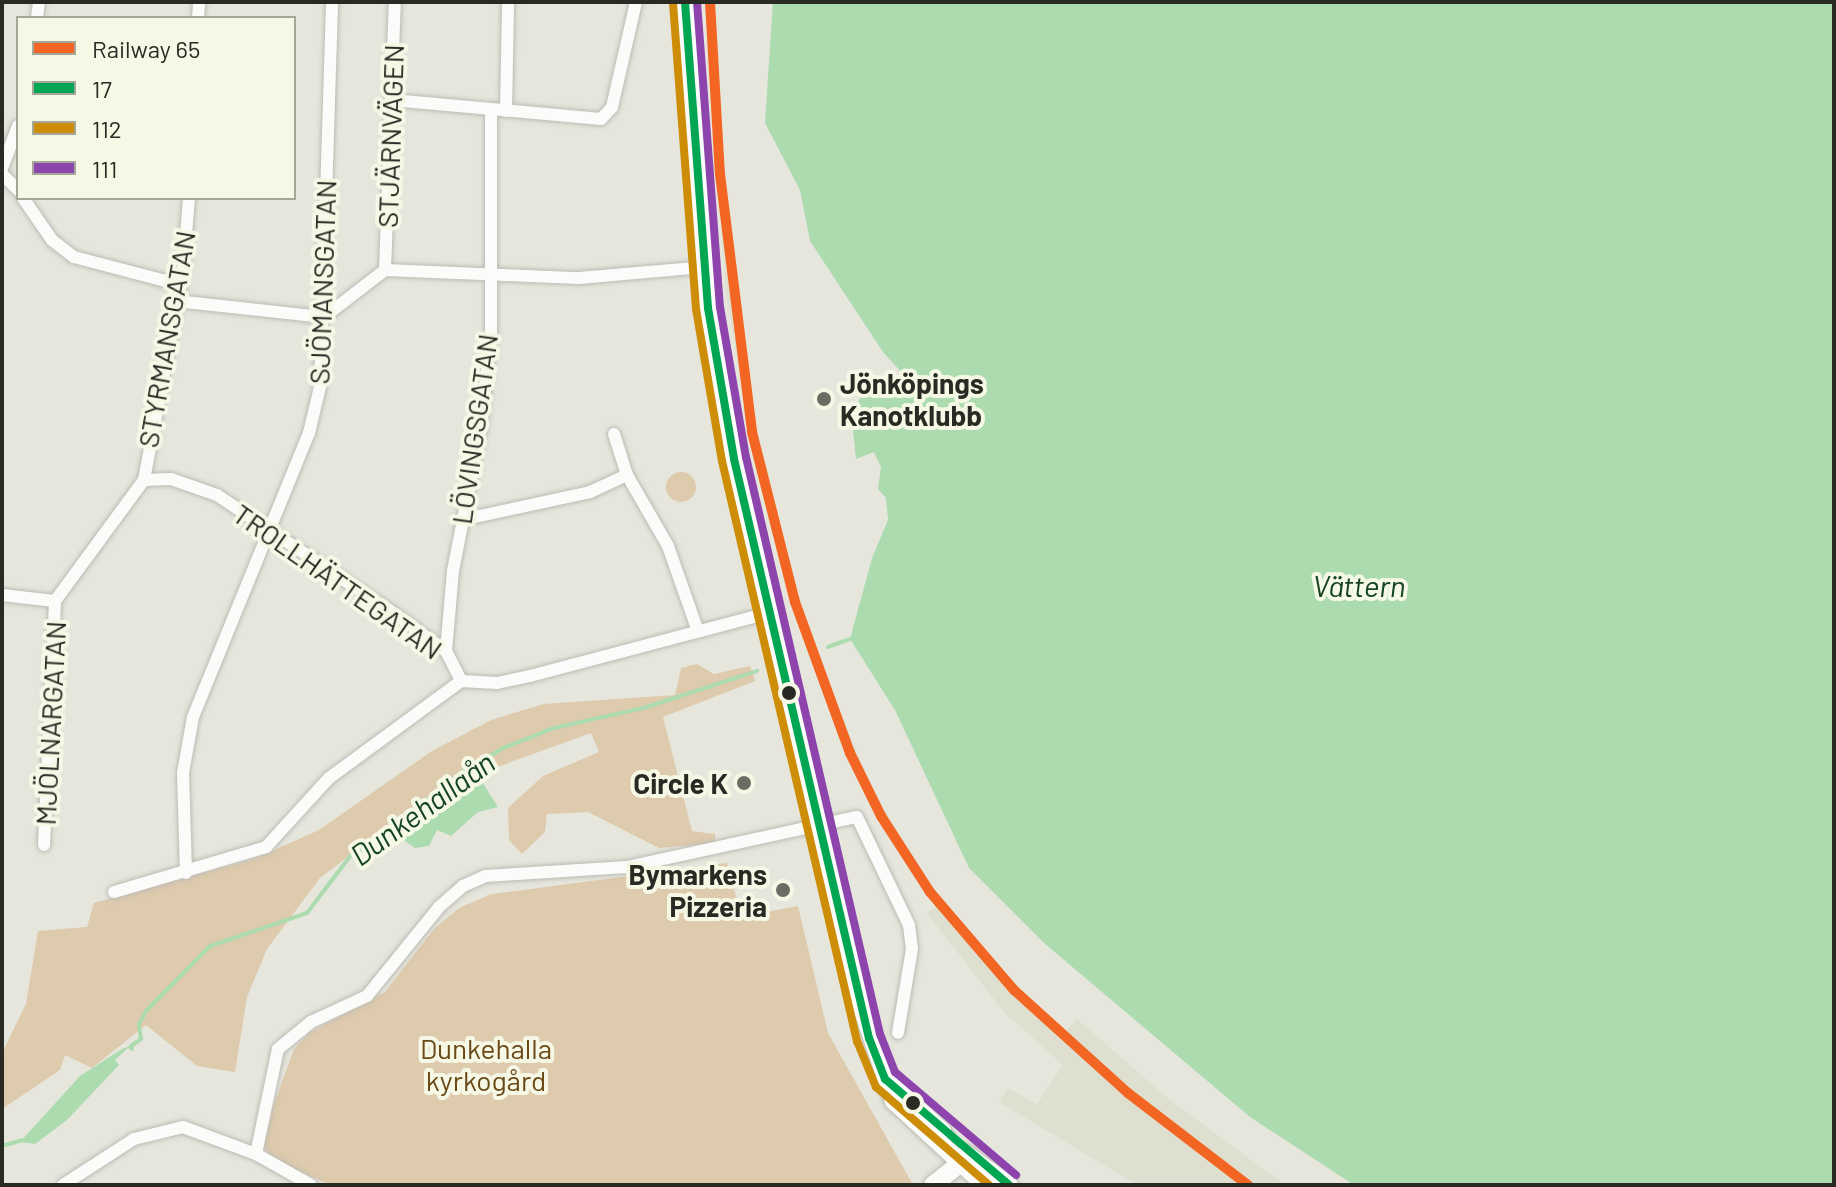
<!DOCTYPE html>
<html>
<head>
<meta charset="utf-8">
<style>
  body { margin:0 }
  #map { position:relative; width:1836px; height:1187px; overflow:hidden; background:#e6e6dd; font-family:Barlow,sans-serif }
  div>[style] { position:absolute }
  .built>* { inset:0; background:#dedfce }
  .green>* { inset:0; background:#decaad }
  .round { border-radius:50% }
  .water>* { inset:0; background:#acdbb0 }
  .stream>* { height:4px; margin:-2px; padding:0 2px; transform-origin:2px; border-radius:2px; background:#acdbb0 }
  .roads { filter:drop-shadow(0 0 2px #bcbcb5) drop-shadow(0 0 2px #bcbcb5) }
  .street>* { height:12px; margin:-6px; padding:0 6px; transform-origin:6px; border-radius:6px; background:#fbfbfa }
  .secondary>* { height:18px; margin:-9px; padding:0 9px; transform-origin:9px; border-radius:9px; background:#fbfbfa }
  .bus-1>* { height:8px; margin:-4px; padding:0 4px; transform-origin:4px; border-radius:4px; background:#00a651 }
  .bus-2>* { height:8px; margin:-4px; padding:0 4px; transform-origin:4px; border-radius:4px; background:#ce8d07 }
  .bus-3>* { height:8px; margin:-4px; padding:0 4px; transform-origin:4px; border-radius:4px; background:#8e44ad }
  .rail-1>* { height:10px; margin:-5px; padding:0 5px; transform-origin:5px; border-radius:5px; background:#f26522 }
  .dots>* { width:22px; height:22px; translate:-50% -50%; box-sizing:border-box; border:4px solid #f6f8e6; border-radius:50% }
  span { translate:-50% -50%; white-space:nowrap; text-align:center; line-height:1.15; -webkit-text-stroke:8px #f6f8e6; paint-order:stroke }
  .street-label { font-size:28px; color:#292a23 }
  .poi-label { font-size:28px; color:#292a23; font-weight:700 }
  .left { translate:0 -50%; text-align:left }
  .right { translate:-100% -50%; text-align:right }
  .park-label { font-size:28px; color:#6b4916 }
  .water-label { font-size:30px; color:#144420; font-style:italic }
  .frame { position:absolute; inset:0; border:4px solid #292a23; pointer-events:none }
  .legend { position:absolute; left:16px; top:16px; width:280px; height:184px; box-sizing:border-box; background:#f6f8e6; border:2px solid #a4a698; margin:0; padding:10px 14px; list-style:none; font-size:24px; color:#292a23 }
  .legend li { display:flex; align-items:center; gap:16px; height:40px }
  .legend b { width:40px; border:2px solid #a4a698 }
</style>
</head>
<body>
<div id="map">
  <div class="built">
    <div style="clip-path:polygon(705px 2px,713px 2px,731px 259px,746px 381px,765px 470px,813px 647px,878px 802px,870px 806px,837px 732px,794px 610px,748px 426px,726px 291px)"></div>
    <div style="clip-path:polygon(884px 809px,918px 868px,977px 944px,1064px 1033px,1077px 1019px,1170px 1100px,1285px 1185px,1137px 1185px,999px 1102px,1008px 1088px,1037px 1104px,1063px 1065px,1004px 1012px,927px 913px,936px 906px,875px 813px)"></div>
  </div>
  <div class="green">
    <div class="round" style="left:666px;top:472px;width:30px;height:30px"></div>
    <div style="clip-path:polygon(697px 664px,714px 674px,750px 666px,755px 681px,663px 717px,692px 831px,715px 834px,715px 843px,659px 848px,588px 812px,547px 814px,545px 832px,522px 854px,509px 840px,508px 808px,543px 776px,599px 752px,591px 733px,489px 770px,470px 764px,320px 878px,267px 949px,247px 997px,235px 1072px,197px 1066px,146px 1025px,92px 1068px,65px 1055px,60px 1070px,2px 1109px,2px 1053px,26px 1004px,38px 931px,87px 927px,94px 903px,254px 859px,319px 830px,432px 751px,491px 720px,544px 704px,675px 695px,681px 668px)"></div>
    <div style="clip-path:polygon(727px 863px,738px 903px,760px 900px,766px 912px,798px 906px,828px 1033px,913px 1185px,330px 1185px,275px 1160px,265px 1149px,263px 1135px,294px 1049px,309px 1033px,385px 992px,434px 929px,459px 908px,492px 894px)"></div>
  </div>
  <div class="water">
    <div style="clip-path:polygon(773px 2px,1834px 2px,1834px 1185px,1354px 1185px,1250px 1117px,1044px 943px,969px 868px,895px 710px,850px 639px,872px 558px,888px 520px,886px 498px,878px 489px,881px 467px,874px 452px,856px 459px,852px 421px,864px 386px,894px 388px,912px 398px,914px 386px,883px 352px,810px 241px,800px 190px,765px 123px)"></div>
    <div style="clip-path:polygon(470px 763px,498px 807px,478px 812px,451px 836px,437px 830px,429px 846px,415px 848px,395px 834px,391px 825px)"></div>
    <div style="clip-path:polygon(135px 1044px,133px 1052px,128px 1048px,115px 1060px,119px 1065px,67px 1120px,35px 1144px,20px 1142px,80px 1076px,122px 1049px)"></div>
  </div>
  <div class="stream">
    <div style="left:828px;top:647px;width:23px;rotate:-20deg"></div>
    <div style="left:471px;top:768px;width:38px;rotate:-32deg"></div>
    <div style="left:503px;top:748px;width:55px;rotate:-21.4deg"></div>
    <div style="left:554px;top:728px;width:95px;rotate:-12.7deg"></div>
    <div style="left:647px;top:707px;width:116px;rotate:-18.1deg"></div>
    <div style="left:131px;top:1046px;width:12px;rotate:-35deg"></div>
    <div style="left:141px;top:1039px;width:15px;rotate:-98deg"></div>
    <div style="left:139px;top:1024px;width:15px;rotate:-62deg"></div>
    <div style="left:146px;top:1011px;width:91px;rotate:-45.4deg"></div>
    <div style="left:210px;top:946px;width:102px;rotate:-18.8deg"></div>
    <div style="left:307px;top:913px;width:73px;rotate:-52.8deg"></div>
    <div style="left:351px;top:855px;width:52px;rotate:-26.1deg"></div>
    <div style="left:2px;top:1146px;width:22px;rotate:-16deg"></div>
  </div>
  <div class="roads">
    <div class="street">
      <div style="left:37px;top:18px;width:16px;rotate:-83deg"></div>
      <div style="left:198px;top:18px;width:16px;rotate:-86deg"></div>
      <div style="left:392px;top:100px;width:210px;rotate:5.2deg"></div>
      <div style="left:601px;top:119px;width:16px;rotate:-47deg"></div>
      <div style="left:612px;top:107px;width:108px;rotate:-77.1deg"></div>
      <div style="left:506px;top:111px;width:109px;rotate:-88.9deg"></div>
      <div style="left:2px;top:168px;width:45px;rotate:-69.1deg"></div>
      <div style="left:2px;top:174px;width:23px;rotate:45deg"></div>
      <div style="left:23px;top:198px;width:51px;rotate:55.4deg"></div>
      <div style="left:52px;top:240px;width:28px;rotate:38deg"></div>
      <div style="left:74px;top:257px;width:111px;rotate:14.7deg"></div>
      <div style="left:385px;top:270px;width:268px;rotate:-87.9deg"></div>
      <div style="left:176px;top:301px;width:149px;rotate:6.2deg"></div>
      <div style="left:324px;top:317px;width:77px;rotate:-37.6deg"></div>
      <div style="left:385px;top:270px;width:194px;rotate:2.4deg"></div>
      <div style="left:579px;top:278px;width:125px;rotate:-5deg"></div>
      <div style="left:614px;top:434px;width:43px;rotate:72.4deg"></div>
      <div style="left:627px;top:475px;width:82px;rotate:60deg"></div>
      <div style="left:668px;top:546px;width:90px;rotate:70.6deg"></div>
      <div style="left:144px;top:480px;width:212px;rotate:-79.4deg"></div>
      <div style="left:183px;top:272px;width:74px;rotate:-85.4deg"></div>
      <div style="left:461px;top:520px;width:132px;rotate:-12.2deg"></div>
      <div style="left:590px;top:492px;width:41px;rotate:-24.7deg"></div>
      <div style="left:2px;top:595px;width:53px;rotate:6.5deg"></div>
      <div style="left:55px;top:601px;width:150px;rotate:-53.7deg"></div>
      <div style="left:144px;top:480px;width:27px;rotate:-2deg"></div>
      <div style="left:171px;top:479px;width:49px;rotate:19.2deg"></div>
      <div style="left:217px;top:495px;width:214px;rotate:33.8deg"></div>
      <div style="left:395px;top:614px;width:63px;rotate:36deg"></div>
      <div style="left:446px;top:651px;width:34px;rotate:63deg"></div>
      <div style="left:461px;top:681px;width:36px;rotate:3deg"></div>
      <div style="left:497px;top:683px;width:34px;rotate:-12deg"></div>
      <div style="left:530px;top:676px;width:246px;rotate:-14.8deg"></div>
      <div style="left:446px;top:651px;width:80px;rotate:-85deg"></div>
      <div style="left:453px;top:571px;width:147px;rotate:-79deg"></div>
      <div style="left:481px;top:427px;width:94px;rotate:-83.9deg"></div>
      <div style="left:491px;top:334px;width:224px;rotate:-90deg"></div>
      <div style="left:44px;top:845px;width:244px;rotate:-87.4deg"></div>
      <div style="left:186px;top:873px;width:100px;rotate:-91.7deg"></div>
      <div style="left:183px;top:773px;width:57px;rotate:-79.9deg"></div>
      <div style="left:193px;top:717px;width:307px;rotate:-67.8deg"></div>
      <div style="left:309px;top:433px;width:47px;rotate:-76.6deg"></div>
      <div style="left:320px;top:387px;width:385px;rotate:-88.2deg"></div>
      <div style="left:114px;top:892px;width:159px;rotate:-16.5deg"></div>
      <div style="left:266px;top:847px;width:93px;rotate:-47.6deg"></div>
      <div style="left:329px;top:778px;width:164px;rotate:-36.3deg"></div>
      <div style="left:256px;top:1154px;width:107px;rotate:-78.2deg"></div>
      <div style="left:278px;top:1049px;width:43px;rotate:-39.3deg"></div>
      <div style="left:311px;top:1022px;width:62px;rotate:-24.9deg"></div>
      <div style="left:367px;top:996px;width:114px;rotate:-51deg"></div>
      <div style="left:439px;top:907px;width:32px;rotate:-41deg"></div>
      <div style="left:463px;top:886px;width:24px;rotate:-24deg"></div>
      <div style="left:485px;top:876px;width:142px;rotate:-3.6deg"></div>
      <div style="left:627px;top:867px;width:235px;rotate:-12.3deg"></div>
      <div style="left:857px;top:817px;width:120px;rotate:64.3deg"></div>
      <div style="left:909px;top:925px;width:24px;rotate:83deg"></div>
      <div style="left:912px;top:949px;width:85px;rotate:99.5deg"></div>
      <div style="left:63px;top:1185px;width:85px;rotate:-32.9deg"></div>
      <div style="left:134px;top:1139px;width:50px;rotate:-13.8deg"></div>
      <div style="left:183px;top:1127px;width:78px;rotate:20.3deg"></div>
      <div style="left:256px;top:1154px;width:63px;rotate:29.4deg"></div>
    </div>
    <div class="secondary">
      <div style="left:685px;top:2px;width:307px;rotate:85.7deg"></div>
      <div style="left:708px;top:308px;width:153px;rotate:80.2deg"></div>
      <div style="left:734px;top:459px;width:564px;rotate:76.88deg"></div>
      <div style="left:862px;top:1008px;width:98px;rotate:71deg"></div>
      <div style="left:894px;top:1101px;width:124px;rotate:42.7deg"></div>
      <div style="left:893px;top:1086px;width:67px;rotate:42.6deg"></div>
      <div style="left:966px;top:1154px;width:53px;rotate:35.8deg"></div>
      <div style="left:933px;top:1185px;width:43px;rotate:-38.5deg"></div>
    </div>
  </div>
  <div class="bus-1">
    <div style="left:685px;top:2px;width:307px;rotate:85.7deg"></div>
    <div style="left:708px;top:308px;width:153px;rotate:80.2deg"></div>
    <div style="left:734px;top:459px;width:595px;rotate:76.88deg"></div>
    <div style="left:869px;top:1038px;width:44px;rotate:68.7deg"></div>
    <div style="left:885px;top:1079px;width:163px;rotate:40.5deg"></div>
  </div>
  <div class="bus-2">
    <div style="left:673px;top:3px;width:307px;rotate:85.7deg"></div>
    <div style="left:696px;top:309px;width:154px;rotate:80.3deg"></div>
    <div style="left:722px;top:461px;width:596px;rotate:76.9deg"></div>
    <div style="left:857px;top:1041px;width:50px;rotate:67.6deg"></div>
    <div style="left:876px;top:1087px;width:150px;rotate:40.9deg"></div>
  </div>
  <div class="bus-3">
    <div style="left:697px;top:2px;width:306px;rotate:85.7deg"></div>
    <div style="left:720px;top:307px;width:152px;rotate:80.2deg"></div>
    <div style="left:746px;top:457px;width:592px;rotate:76.93deg"></div>
    <div style="left:880px;top:1034px;width:41px;rotate:68.5deg"></div>
    <div style="left:895px;top:1072px;width:159px;rotate:40.4deg"></div>
  </div>
  <div class="rail-1">
    <div style="left:710px;top:2px;width:172px;rotate:86.7deg"></div>
    <div style="left:720px;top:174px;width:260px;rotate:82.9deg"></div>
    <div style="left:752px;top:432px;width:175px;rotate:75.8deg"></div>
    <div style="left:795px;top:602px;width:161px;rotate:70deg"></div>
    <div style="left:850px;top:753px;width:70px;rotate:63.8deg"></div>
    <div style="left:881px;top:816px;width:90px;rotate:57.2deg"></div>
    <div style="left:930px;top:892px;width:129px;rotate:49.4deg"></div>
    <div style="left:1014px;top:990px;width:154px;rotate:42.1deg"></div>
    <div style="left:1128px;top:1093px;width:151px;rotate:37.5deg"></div>
  </div>
  <div class="dots">
    <div style="left:824px;top:399px;background:#6b6c64"></div>
    <div style="left:789px;top:693px;background:#292a23"></div>
    <div style="left:744px;top:783px;background:#6b6c64"></div>
    <div style="left:783px;top:890px;background:#6b6c64"></div>
    <div style="left:913px;top:1103px;background:#292a23"></div>
  </div>
  <div class="street-label">
    <span style="left:390px;top:136px;rotate:-88deg">STJÄRNVÄGEN</span>
    <span style="left:322px;top:282px;rotate:-88deg">SJÖMANSGATAN</span>
    <span style="left:166px;top:339px;rotate:-80deg">STYRMANSGATAN</span>
    <span style="left:474px;top:429px;rotate:-82deg">LÖVINGSGATAN</span>
    <span style="left:338px;top:581px;rotate:35deg">TROLLHÄTTEGATAN</span>
    <span style="left:50px;top:723px;rotate:-87deg">MJÖLNARGATAN</span>
  </div>
  <div class="poi-label">
    <span class="left" style="left:840px;top:399px">Jönköpings<br>Kanotklubb</span>
    <span class="right" style="left:728px;top:783px">Circle K</span>
    <span class="right" style="left:767px;top:890px">Bymarkens<br>Pizzeria</span>
  </div>
  <div class="park-label">
    <span style="left:486px;top:1064px">Dunkehalla<br>kyrkogård</span>
  </div>
  <div class="water-label">
    <span style="left:1359px;top:585px">Vättern</span>
    <span style="left:422px;top:808px;rotate:-36deg">Dunkehallaån</span>
  </div>
  <div class="frame"></div>
  <ul class="legend">
  <li><b style="height:10px;background:#f26522"></b>Railway 65</li>
  <li><b style="height:10px;background:#00a651"></b>17</li>
  <li><b style="height:10px;background:#ce8d07"></b>112</li>
  <li><b style="height:10px;background:#8e44ad"></b>111</li>
  </ul>
</div>
</body>
</html>
